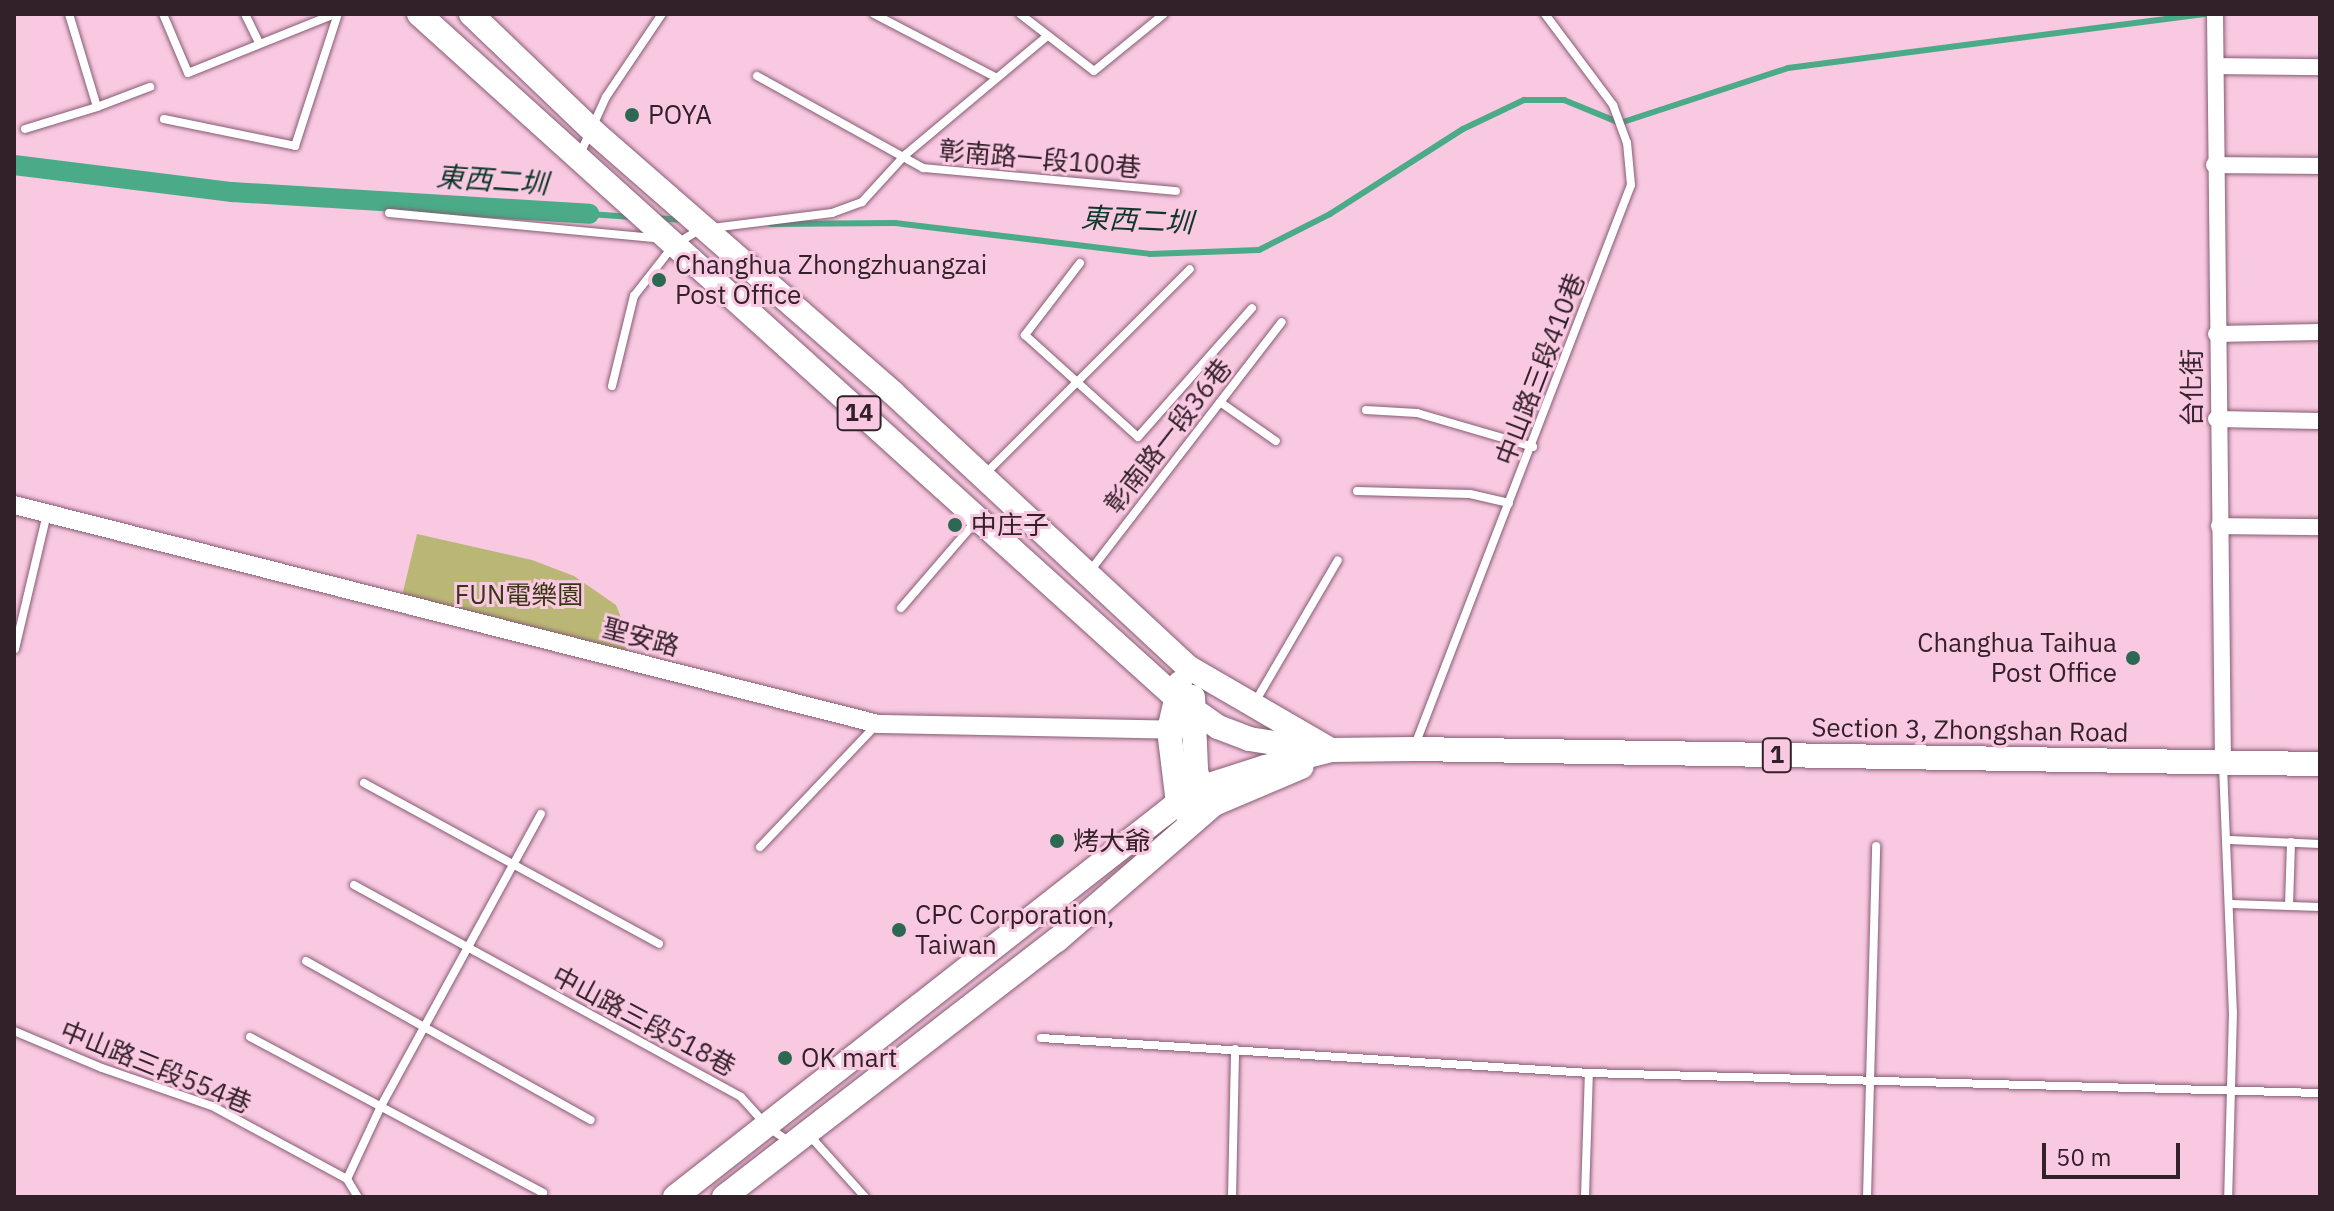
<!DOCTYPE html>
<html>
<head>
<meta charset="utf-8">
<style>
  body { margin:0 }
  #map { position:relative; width:2334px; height:1211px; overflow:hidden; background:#f9c9e2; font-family:"IBM Plex Sans","Noto Sans TC",sans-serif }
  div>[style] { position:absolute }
  .green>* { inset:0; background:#bab776 }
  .stream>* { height:6px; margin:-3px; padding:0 3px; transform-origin:3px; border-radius:3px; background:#4baa87 }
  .canal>* { height:20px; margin:-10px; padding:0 10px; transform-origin:10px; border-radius:10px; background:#4baa87 }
  .roads { filter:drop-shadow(0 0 2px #865c72) drop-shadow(0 0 2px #865c72) }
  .service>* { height:8px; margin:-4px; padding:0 4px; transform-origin:4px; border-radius:4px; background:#fff }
  .minor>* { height:16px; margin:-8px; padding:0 8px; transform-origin:8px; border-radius:8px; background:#fff }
  .tertiary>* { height:18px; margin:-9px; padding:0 9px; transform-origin:9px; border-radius:9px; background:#fff }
  .primary>* { height:24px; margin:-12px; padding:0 12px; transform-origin:12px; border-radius:12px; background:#fff }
  .dots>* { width:22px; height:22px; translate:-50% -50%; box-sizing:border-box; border:4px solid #f9c9e2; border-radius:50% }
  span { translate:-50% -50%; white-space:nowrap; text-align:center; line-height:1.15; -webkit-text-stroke:6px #f9c9e2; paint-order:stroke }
  .shield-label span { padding:2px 6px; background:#f9c9e2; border:2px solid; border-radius:6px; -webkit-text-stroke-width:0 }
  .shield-label { font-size:24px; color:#33212a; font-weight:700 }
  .poi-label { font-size:26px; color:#33212a }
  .left { translate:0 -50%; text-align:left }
  .right { translate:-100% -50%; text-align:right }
  .street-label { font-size:26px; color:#33212a }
  .park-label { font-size:26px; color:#393713 }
  .water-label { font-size:28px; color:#0c3729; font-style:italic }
  .frame { position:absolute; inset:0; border:16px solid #33212a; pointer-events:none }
  .scale { position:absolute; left:2042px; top:1143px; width:138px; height:36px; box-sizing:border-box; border:4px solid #33212a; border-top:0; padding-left:10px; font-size:24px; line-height:28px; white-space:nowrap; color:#33212a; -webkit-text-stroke:6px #f9c9e2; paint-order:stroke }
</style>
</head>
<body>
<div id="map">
  <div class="green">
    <div style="clip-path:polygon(417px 534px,532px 560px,574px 576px,616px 605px,628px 635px,627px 660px,400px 604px)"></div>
  </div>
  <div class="stream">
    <div style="left:589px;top:214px;width:43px;rotate:4deg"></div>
    <div style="left:655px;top:218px;width:29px;rotate:4deg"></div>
    <div style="left:771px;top:224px;width:124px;rotate:-0.5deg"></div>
    <div style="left:895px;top:223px;width:257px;rotate:6.9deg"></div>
    <div style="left:1150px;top:254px;width:109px;rotate:-2.1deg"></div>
    <div style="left:1259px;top:250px;width:80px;rotate:-26.9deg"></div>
    <div style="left:1330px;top:214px;width:158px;rotate:-32.6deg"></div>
    <div style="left:1463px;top:129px;width:68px;rotate:-25.4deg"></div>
    <div style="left:1524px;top:100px;width:40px"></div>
    <div style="left:1564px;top:100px;width:61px;rotate:22.3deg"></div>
    <div style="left:1620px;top:123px;width:177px;rotate:-18.1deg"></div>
    <div style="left:1788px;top:68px;width:420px;rotate:-7.4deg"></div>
  </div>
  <div class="canal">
    <div style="left:14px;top:165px;width:220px;rotate:7.1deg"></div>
    <div style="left:232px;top:192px;width:358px;rotate:3.5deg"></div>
  </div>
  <div class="roads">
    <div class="service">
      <div style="left:69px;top:14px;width:97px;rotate:73.2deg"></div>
      <div style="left:97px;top:107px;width:57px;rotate:-20.7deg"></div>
      <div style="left:163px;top:14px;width:64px;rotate:67deg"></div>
      <div style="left:188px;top:73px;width:158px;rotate:-21.9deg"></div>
      <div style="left:245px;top:14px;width:32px;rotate:64deg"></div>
      <div style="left:874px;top:14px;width:136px;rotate:27.5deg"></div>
      <div style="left:1020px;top:14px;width:93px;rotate:37.6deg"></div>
      <div style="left:1094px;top:71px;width:90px;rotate:-39.2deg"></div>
      <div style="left:757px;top:76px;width:190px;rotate:29deg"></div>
      <div style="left:923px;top:168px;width:254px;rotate:5.2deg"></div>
      <div style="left:164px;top:119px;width:134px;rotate:11.6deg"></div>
      <div style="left:295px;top:146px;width:139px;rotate:-72deg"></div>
      <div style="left:25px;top:129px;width:75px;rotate:-17deg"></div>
      <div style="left:580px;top:154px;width:63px;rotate:-65.5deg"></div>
      <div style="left:606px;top:97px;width:100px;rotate:-56deg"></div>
      <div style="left:389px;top:213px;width:266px;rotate:5.4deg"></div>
      <div style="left:712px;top:228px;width:121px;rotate:-7.1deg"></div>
      <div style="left:832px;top:213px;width:32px;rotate:-20deg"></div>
      <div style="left:862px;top:202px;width:64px;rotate:-47.5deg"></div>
      <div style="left:905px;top:155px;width:182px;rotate:-39.9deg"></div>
      <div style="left:1080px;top:263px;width:91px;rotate:127.4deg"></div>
      <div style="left:1025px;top:335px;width:152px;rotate:42.1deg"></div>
      <div style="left:1138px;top:437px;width:172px;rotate:-48.5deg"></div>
      <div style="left:612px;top:386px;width:93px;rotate:-76.3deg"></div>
      <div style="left:634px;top:296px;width:63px;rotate:-52deg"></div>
      <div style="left:673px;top:246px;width:31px;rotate:-32deg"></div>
      <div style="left:1220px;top:402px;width:68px;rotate:34.9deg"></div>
      <div style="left:1366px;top:410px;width:51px;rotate:3.4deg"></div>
      <div style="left:1417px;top:413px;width:121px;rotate:16.3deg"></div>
      <div style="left:984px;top:475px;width:291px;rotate:-45deg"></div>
      <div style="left:1357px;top:491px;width:113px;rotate:1.5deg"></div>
      <div style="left:1470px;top:494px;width:40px;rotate:13deg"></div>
      <div style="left:1090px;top:571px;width:314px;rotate:-52.4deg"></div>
      <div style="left:901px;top:608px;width:115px;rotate:-49.2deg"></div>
      <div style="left:15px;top:649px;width:139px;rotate:-76.7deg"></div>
      <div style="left:1255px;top:702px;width:164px;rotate:-59.7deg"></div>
      <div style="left:1415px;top:745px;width:600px;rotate:-68.91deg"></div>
      <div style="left:1631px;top:185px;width:42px;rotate:-95.4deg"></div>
      <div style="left:1627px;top:143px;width:40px;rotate:-110.2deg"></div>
      <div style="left:1613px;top:105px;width:114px;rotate:-126.8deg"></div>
      <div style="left:2223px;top:766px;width:246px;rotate:87.7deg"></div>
      <div style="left:2233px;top:1012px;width:185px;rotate:91.5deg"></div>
      <div style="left:364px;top:783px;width:336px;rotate:28.6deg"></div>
      <div style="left:2230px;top:840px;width:90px;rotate:2.5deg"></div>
      <div style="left:760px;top:847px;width:170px;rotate:-46.4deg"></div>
      <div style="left:354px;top:885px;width:441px;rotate:28.7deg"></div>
      <div style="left:741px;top:1097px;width:40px;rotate:48deg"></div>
      <div style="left:768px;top:1127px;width:28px;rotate:35deg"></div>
      <div style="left:2231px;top:904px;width:89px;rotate:1.9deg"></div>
      <div style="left:2289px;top:906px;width:64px;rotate:-88.2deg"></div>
      <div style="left:306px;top:961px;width:326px;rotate:29.2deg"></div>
      <div style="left:14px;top:1031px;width:95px;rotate:22.8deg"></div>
      <div style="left:102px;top:1068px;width:116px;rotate:19.1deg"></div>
      <div style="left:212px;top:1106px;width:153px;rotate:28.4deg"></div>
      <div style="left:347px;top:1179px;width:21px;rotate:59deg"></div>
      <div style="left:250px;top:1037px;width:332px;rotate:28deg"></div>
      <div style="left:1041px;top:1038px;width:549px;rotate:3.65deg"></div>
      <div style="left:1589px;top:1073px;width:731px;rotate:1.57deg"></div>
      <div style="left:810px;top:1136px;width:82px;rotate:48deg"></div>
      <div style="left:347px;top:1179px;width:81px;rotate:-65deg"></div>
      <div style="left:381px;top:1106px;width:333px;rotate:-61.3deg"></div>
      <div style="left:1232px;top:1197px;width:148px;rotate:-88.8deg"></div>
      <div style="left:1585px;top:1197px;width:124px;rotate:-88.2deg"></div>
      <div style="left:1867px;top:1197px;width:351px;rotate:-88.5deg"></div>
    </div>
    <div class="minor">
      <div style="left:2215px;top:14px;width:747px;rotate:89.39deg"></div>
      <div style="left:2218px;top:66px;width:102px;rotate:0.6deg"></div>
      <div style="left:2214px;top:165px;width:106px;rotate:0.5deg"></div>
      <div style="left:2216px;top:334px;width:104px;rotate:-1.1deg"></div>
      <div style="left:2216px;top:419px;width:104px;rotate:1.1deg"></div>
      <div style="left:2219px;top:526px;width:101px;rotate:0.6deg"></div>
    </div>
    <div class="tertiary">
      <div style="left:14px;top:505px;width:891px;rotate:14.22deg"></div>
      <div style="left:878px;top:724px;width:302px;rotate:1.1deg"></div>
    </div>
    <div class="primary">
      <div style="left:419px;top:14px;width:1017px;rotate:42.09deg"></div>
      <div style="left:1174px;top:696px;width:54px;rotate:35.2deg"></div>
      <div style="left:1218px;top:727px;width:33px;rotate:21deg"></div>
      <div style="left:1249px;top:739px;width:65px;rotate:8.9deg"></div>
      <div style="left:471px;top:14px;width:170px;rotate:43.8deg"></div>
      <div style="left:594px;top:132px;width:398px;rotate:41.1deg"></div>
      <div style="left:894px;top:394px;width:401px;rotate:42.9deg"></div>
      <div style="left:1188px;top:667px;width:163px;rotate:30.2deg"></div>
      <div style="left:1180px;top:683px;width:48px;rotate:103.2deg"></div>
      <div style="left:1169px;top:730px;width:74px;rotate:83deg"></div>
      <div style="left:1178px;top:803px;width:13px;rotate:48deg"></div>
      <div style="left:1193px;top:697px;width:73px;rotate:87.6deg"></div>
      <div style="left:1196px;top:770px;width:18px;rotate:77deg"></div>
      <div style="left:1200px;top:788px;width:15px;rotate:48deg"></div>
      <div style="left:675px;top:1197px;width:639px;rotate:-38.07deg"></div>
      <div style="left:1178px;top:803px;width:27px;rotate:-34deg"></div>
      <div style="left:1200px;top:788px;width:68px;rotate:-17.9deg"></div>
      <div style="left:1265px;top:767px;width:68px;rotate:-14.4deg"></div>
      <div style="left:1331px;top:750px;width:82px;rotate:-0.7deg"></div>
      <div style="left:1413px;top:749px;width:907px;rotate:0.95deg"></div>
      <div style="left:724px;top:1197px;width:421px;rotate:-37.7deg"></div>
      <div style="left:1057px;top:940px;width:208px;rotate:-40.9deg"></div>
      <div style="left:1214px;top:804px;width:95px;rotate:-23deg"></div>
    </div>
  </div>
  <div class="dots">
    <div style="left:632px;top:115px;background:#2d6852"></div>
    <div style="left:659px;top:280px;background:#2d6852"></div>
    <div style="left:955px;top:525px;background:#2d6852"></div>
    <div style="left:2133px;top:658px;background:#2d6852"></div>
    <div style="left:1057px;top:841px;background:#2d6852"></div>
    <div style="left:899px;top:930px;background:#2d6852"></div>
    <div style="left:785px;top:1058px;background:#2d6852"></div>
  </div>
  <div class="shield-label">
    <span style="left:859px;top:413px">14</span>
    <span style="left:1777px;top:755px">1</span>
  </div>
  <div class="poi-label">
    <span class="left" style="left:648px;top:115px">POYA</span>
    <span class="left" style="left:675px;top:280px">Changhua Zhongzhuangzai<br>Post Office</span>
    <span class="left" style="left:971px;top:525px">中庄子</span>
    <span class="right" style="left:2117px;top:658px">Changhua Taihua<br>Post Office</span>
    <span class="left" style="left:1073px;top:841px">烤大爺</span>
    <span class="left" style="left:915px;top:930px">CPC Corporation,<br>Taiwan</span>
    <span class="left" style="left:801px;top:1058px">OK mart</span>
  </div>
  <div class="street-label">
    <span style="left:1040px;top:159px;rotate:5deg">彰南路一段100巷</span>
    <span style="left:1540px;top:369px;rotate:-69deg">中山路三段410巷</span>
    <span style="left:2192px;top:388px;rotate:-90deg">台化街</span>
    <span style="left:1168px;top:436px;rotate:-52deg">彰南路一段36巷</span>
    <span style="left:641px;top:637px;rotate:15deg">聖安路</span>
    <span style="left:1970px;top:730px;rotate:1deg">Section 3, Zhongshan Road</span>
    <span style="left:644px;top:1021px;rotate:28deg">中山路三段518巷</span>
    <span style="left:156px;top:1067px;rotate:22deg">中山路三段554巷</span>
  </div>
  <div class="park-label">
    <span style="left:519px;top:595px">FUN電樂園</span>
  </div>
  <div class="water-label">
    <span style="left:492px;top:180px;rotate:4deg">東西二圳</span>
    <span style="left:1137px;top:220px;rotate:3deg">東西二圳</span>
  </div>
  <div class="frame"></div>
  <div class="scale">50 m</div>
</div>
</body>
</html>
